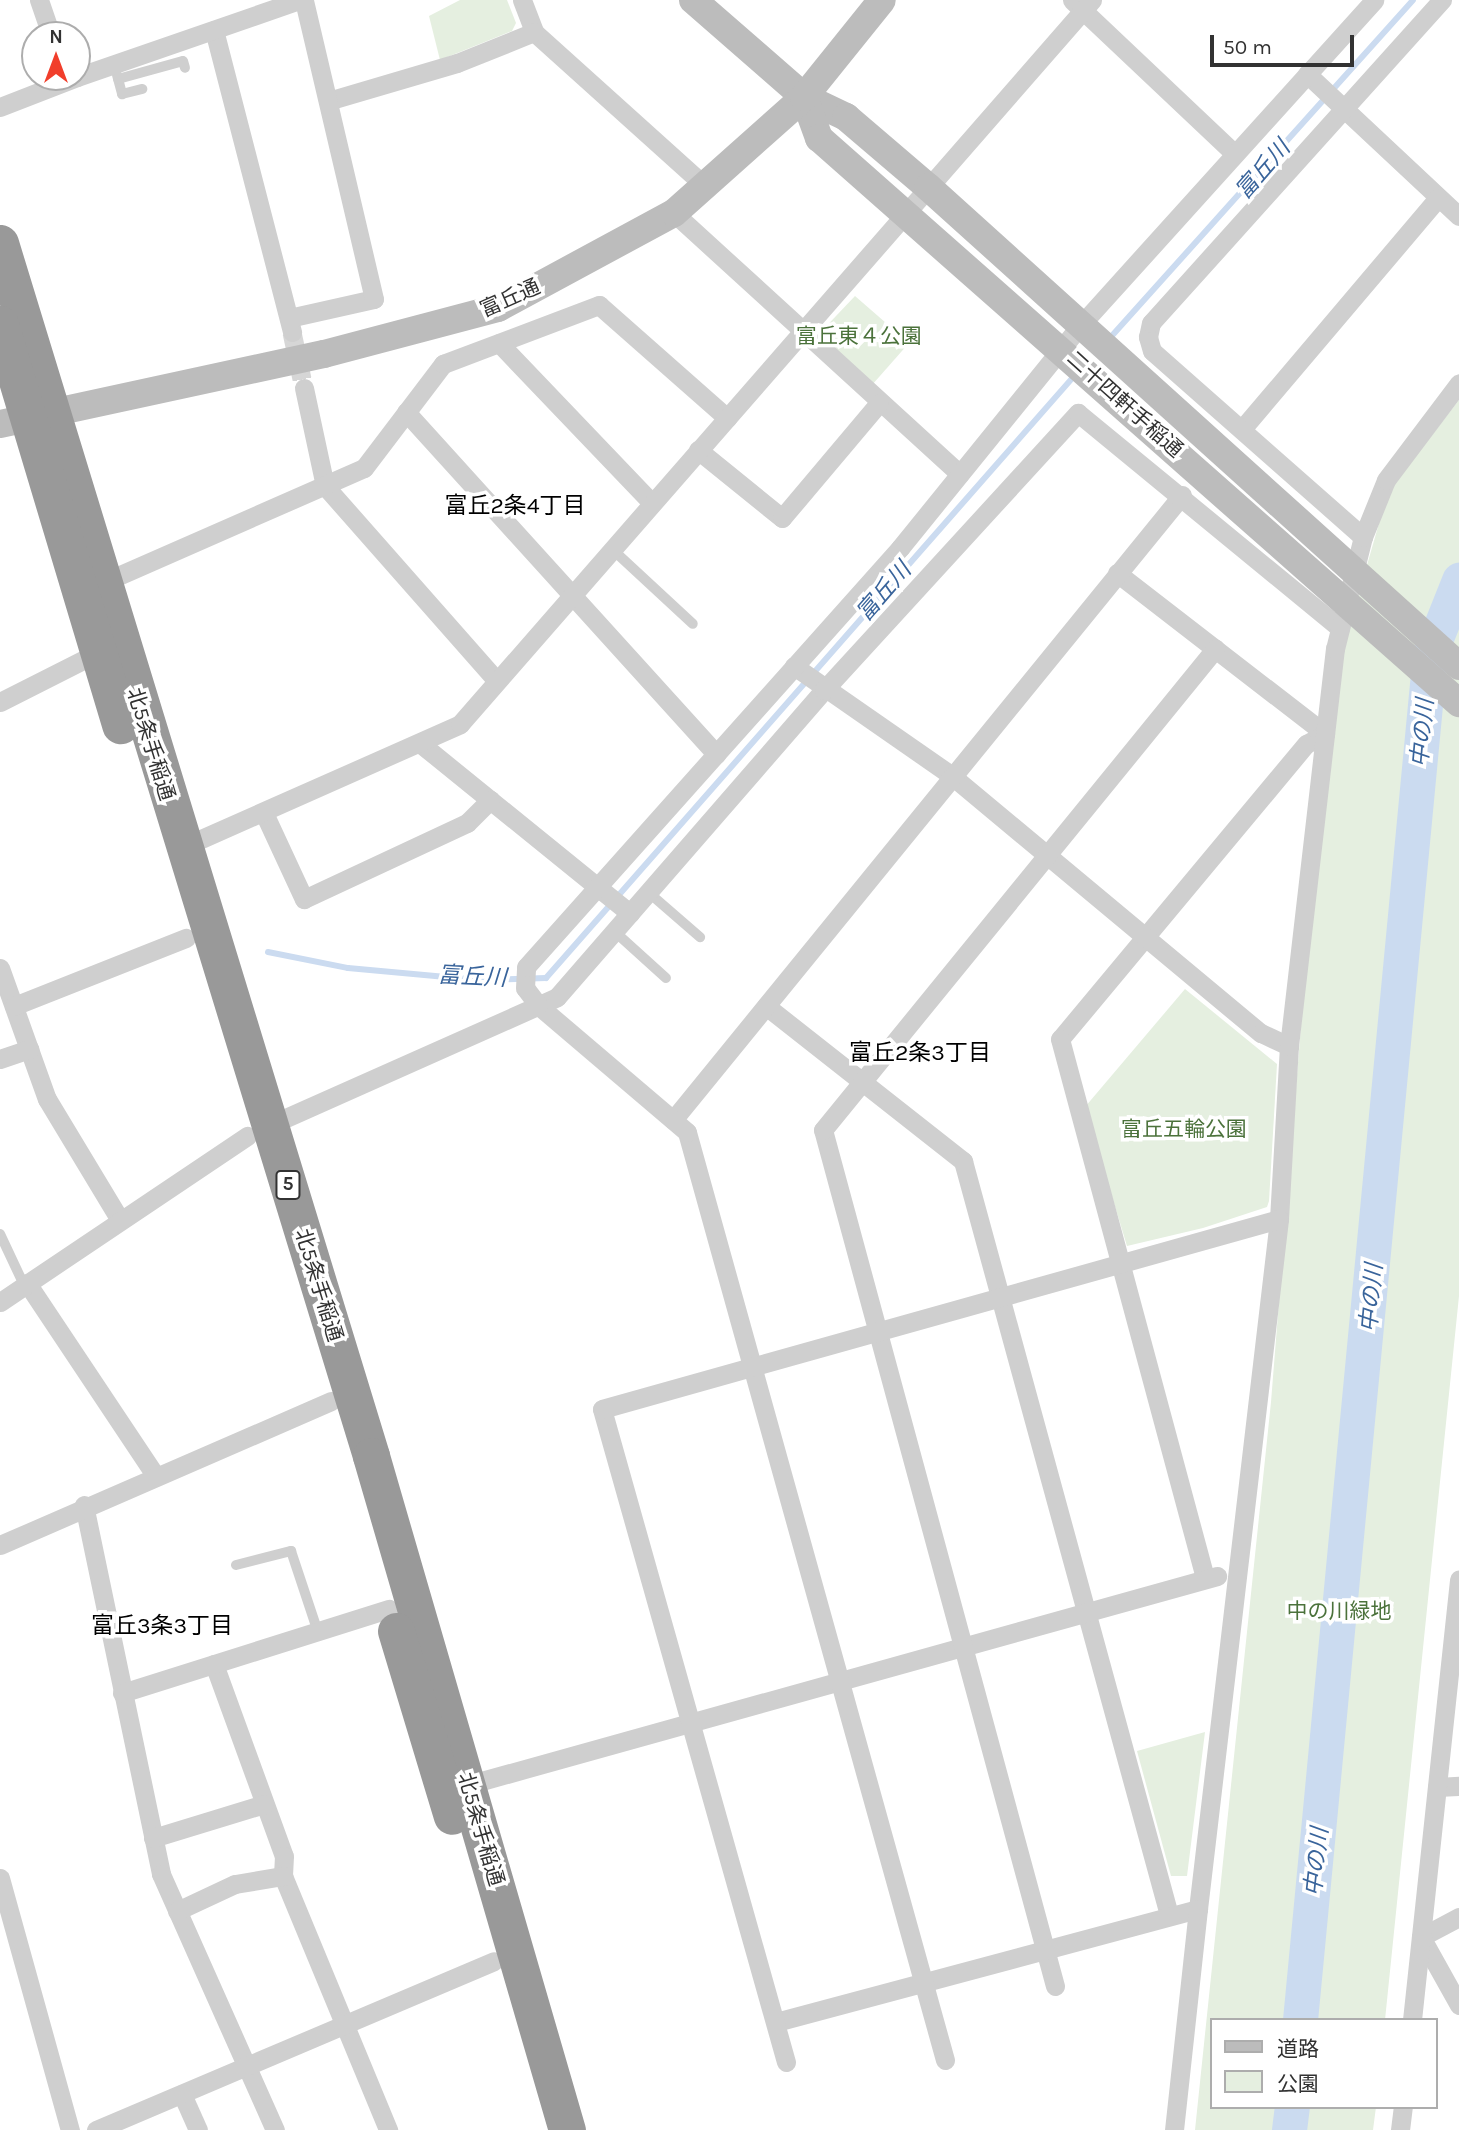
<!DOCTYPE html>
<html>
<head>
<meta charset="utf-8">
<style>
  body { margin:0 }
  #map { position:relative; width:1459px; height:2130px; overflow:hidden; background:#fff; font-family:Karla,"Noto Sans JP",sans-serif }
  div>[style] { position:absolute }
  .green>* { inset:0; background:#e5efe0 }
  .stream>* { height:6px; margin:-3px; padding:0 3px; transform-origin:3px; border-radius:3px; background:#cbdbf0 }
  .river>* { height:35px; margin:-17.5px; padding:0 17.5px; transform-origin:17.5px; border-radius:17.5px; background:#cbdbf0 }
  .street-tunnel>* { height:19px; margin-top:-9.5px; transform-origin:0; background:repeating-linear-gradient(90deg,#d6d6d6 0 19px,transparent 0 29px) }
  .lane>* { height:10px; margin:-5px; padding:0 5px; transform-origin:5px; border-radius:5px; background:#cfcfcf }
  .street>* { height:19px; margin:-9.5px; padding:0 9.5px; transform-origin:9.5px; border-radius:9.5px; background:#cfcfcf }
  .secondary>* { height:28px; margin:-14px; padding:0 14px; transform-origin:14px; border-radius:14px; background:#bcbcbc }
  .highway>* { height:37px; margin:-18.5px; padding:0 18.5px; transform-origin:18.5px; border-radius:18.5px; background:#999 }
  span { translate:-50% -50%; white-space:nowrap; text-align:center; line-height:1.15; -webkit-text-stroke:7px #fff; paint-order:stroke }
  .shield-label span { padding:2px 5px; background:#fff; border:2px solid; border-radius:5px; -webkit-text-stroke-width:0 }
  .shield-label { font-size:19px; color:#323232; font-weight:700 }
  .street-label { font-size:21px; color:#323232 }
  .park-label { font-size:21px; color:#4b723b }
  .water-label { font-size:23px; color:#39649b; font-style:italic }
  .neighbourhood-label { font-size:23px; color:#000 }
  .legend { position:absolute; left:1210px; top:2018px; width:228px; height:91px; box-sizing:border-box; background:#fff; border:2px solid #adadad; margin:0; padding:9px 12px; list-style:none; font-size:21px; color:#323232 }
  .legend li { display:flex; align-items:center; gap:14px; height:35px }
  .legend b { width:35px; border:2px solid #adadad }
  .north { position:absolute; left:21px; top:21px; width:70px; height:70px; box-sizing:border-box; background:#fff; border:2px solid #adadad; border-radius:50%; rotate:0deg; font-size:19px; font-weight:700; line-height:28px; text-align:center; color:#323232 }
  .north::after { content:''; display:block; margin:auto; width:24px; height:32px; background:#f13e2b; clip-path:polygon(50% 0,100% 100%,50% 72%,0 100%) }
  .scale { position:absolute; left:1210px; top:35px; width:144px; height:32px; box-sizing:border-box; border:4px solid #323232; border-top:0; padding-left:9px; font-size:21px; line-height:24px; white-space:nowrap; color:#323232; -webkit-text-stroke:5px #fff; paint-order:stroke }
</style>
</head>
<body>
<div id="map">
  <div class="green">
    <div style="clip-path:polygon(460px 0,507px 0,516px 23px,512px 31px,440px 60px,429px 16px)"></div>
    <div style="clip-path:polygon(855px 296px,909px 343px,872px 385px,817px 336px)"></div>
    <div style="clip-path:polygon(1459px 400px,1459px 1296px,1385px 2020px,1212px 2020px,1212px 2107px,1376px 2107px,1373px 2130px,1195px 2130px,1271px 1402px,1307px 950px,1342px 652px,1388px 492px)"></div>
    <div style="clip-path:polygon(1185px 989px,1277px 1064px,1269px 1201px,1267px 1207px,1203px 1228px,1127px 1246px,1085px 1107px)"></div>
    <div style="clip-path:polygon(1205px 1732px,1187px 1876px,1171px 1876px,1137px 1751px)"></div>
  </div>
  <div class="stream">
    <div style="left:1109px;top:339px;width:455px;rotate:-48.1deg"></div>
    <div style="left:268px;top:952px;width:82px;rotate:11.3deg"></div>
    <div style="left:348px;top:968px;width:134px;rotate:5.2deg"></div>
    <div style="left:481px;top:980px;width:65px;rotate:-1.8deg"></div>
    <div style="left:546px;top:978px;width:802px;rotate:-48.74deg"></div>
  </div>
  <div class="river">
    <div style="left:1300px;top:2020px;width:1373px;rotate:-84.57deg"></div>
    <div style="left:1430px;top:653px;width:79px;rotate:-68.3deg"></div>
    <div style="left:1289px;top:2130px;width:23px;rotate:-83deg"></div>
  </div>
  <div class="street-tunnel">
    <div style="left:292px;top:332px;width:57px;rotate:77.9deg"></div>
  </div>
  <div class="lane">
    <div style="left:117px;top:75px;width:20px;rotate:75deg"></div>
    <div style="left:122px;top:94px;width:21px;rotate:-14deg"></div>
    <div style="left:118px;top:79px;width:67px;rotate:-15.5deg"></div>
    <div style="left:183px;top:61px;width:7px;rotate:74deg"></div>
    <div style="left:612px;top:549px;width:110px;rotate:42.8deg"></div>
    <div style="left:648px;top:892px;width:69px;rotate:40.9deg"></div>
    <div style="left:614px;top:931px;width:70px;rotate:42.1deg"></div>
    <div style="left:0;top:1234px;width:56px;rotate:64.8deg"></div>
    <div style="left:236px;top:1565px;width:57px;rotate:-14.3deg"></div>
    <div style="left:291px;top:1551px;width:85px;rotate:71.6deg"></div>
  </div>
  <div class="street">
    <div style="left:39px;top:0;width:37px;rotate:71deg"></div>
    <div style="left:522px;top:0;width:34px;rotate:69deg"></div>
    <div style="left:534px;top:32px;width:232px;rotate:42deg"></div>
    <div style="left:1072px;top:0;width:224px;rotate:43.4deg"></div>
    <div style="left:214px;top:30px;width:312px;rotate:75.5deg"></div>
    <div style="left:1307px;top:74px;width:208px;rotate:43.1deg"></div>
    <div style="left:77px;top:77px;width:235px;rotate:-19.1deg"></div>
    <div style="left:328px;top:101px;width:134px;rotate:-16.4deg"></div>
    <div style="left:457px;top:63px;width:83px;rotate:-21.9deg"></div>
    <div style="left:0;top:107px;width:83px;rotate:-21.3deg"></div>
    <div style="left:674px;top:213px;width:387px;rotate:42.4deg"></div>
    <div style="left:289px;top:318px;width:87px;rotate:-12.6deg"></div>
    <div style="left:374px;top:299px;width:307px;rotate:-103.2deg"></div>
    <div style="left:499px;top:343px;width:221px;rotate:46.3deg"></div>
    <div style="left:304px;top:388px;width:100px;rotate:77.9deg"></div>
    <div style="left:325px;top:486px;width:260px;rotate:48.6deg"></div>
    <div style="left:406px;top:412px;width:462px;rotate:47.8deg"></div>
    <div style="left:1242px;top:429px;width:302px;rotate:-49.7deg"></div>
    <div style="left:698px;top:450px;width:108px;rotate:39deg"></div>
    <div style="left:782px;top:518px;width:150px;rotate:-49.9deg"></div>
    <div style="left:1363px;top:537px;width:281px;rotate:-138.6deg"></div>
    <div style="left:1152px;top:351px;width:15px;rotate:-106deg"></div>
    <div style="left:1148px;top:337px;width:14px;rotate:-78deg"></div>
    <div style="left:1151px;top:323px;width:435px;rotate:-48deg"></div>
    <div style="left:1117px;top:573px;width:263px;rotate:37.7deg"></div>
    <div style="left:1325px;top:734px;width:21px;rotate:152deg"></div>
    <div style="left:1306px;top:744px;width:384px;rotate:129.8deg"></div>
    <div style="left:1060px;top:1039px;width:558px;rotate:74.94deg"></div>
    <div style="left:102px;top:583px;width:286px;rotate:-23.7deg"></div>
    <div style="left:364px;top:468px;width:131px;rotate:-52.8deg"></div>
    <div style="left:443px;top:364px;width:167px;rotate:-20.7deg"></div>
    <div style="left:599px;top:305px;width:171px;rotate:41.4deg"></div>
    <div style="left:794px;top:666px;width:193px;rotate:34.8deg"></div>
    <div style="left:952px;top:776px;width:402px;rotate:39.8deg"></div>
    <div style="left:1261px;top:1033px;width:31px;rotate:25deg"></div>
    <div style="left:0;top:702px;width:109px;rotate:-26.8deg"></div>
    <div style="left:421px;top:744px;width:269px;rotate:39deg"></div>
    <div style="left:264px;top:813px;width:95px;rotate:65.1deg"></div>
    <div style="left:304px;top:899px;width:180px;rotate:-25deg"></div>
    <div style="left:467px;top:823px;width:33px;rotate:-45deg"></div>
    <div style="left:183px;top:847px;width:303px;rotate:-23.9deg"></div>
    <div style="left:460px;top:724px;width:961px;rotate:-48.88deg"></div>
    <div style="left:0;top:968px;width:139px;rotate:70.3deg"></div>
    <div style="left:47px;top:1099px;width:141px;rotate:58.9deg"></div>
    <div style="left:14px;top:1006px;width:185px;rotate:-21.6deg"></div>
    <div style="left:766px;top:1006px;width:251px;rotate:38.2deg"></div>
    <div style="left:963px;top:1161px;width:782px;rotate:74.72deg"></div>
    <div style="left:0;top:1059px;width:31px;rotate:-19deg"></div>
    <div style="left:673px;top:1120px;width:806px;rotate:-50.84deg"></div>
    <div style="left:270px;top:1125px;width:314px;rotate:-24deg"></div>
    <div style="left:557px;top:997px;width:407px;rotate:-49deg"></div>
    <div style="left:824px;top:690px;width:376px;rotate:-47.5deg"></div>
    <div style="left:1078px;top:413px;width:339px;rotate:39.4deg"></div>
    <div style="left:27px;top:1283px;width:231px;rotate:56.3deg"></div>
    <div style="left:0;top:1302px;width:298px;rotate:-33.9deg"></div>
    <div style="left:84px;top:1505px;width:377px;rotate:78.2deg"></div>
    <div style="left:161px;top:1874px;width:280px;rotate:66deg"></div>
    <div style="left:0;top:1545px;width:361px;rotate:-23.5deg"></div>
    <div style="left:214px;top:1664px;width:204px;rotate:70deg"></div>
    <div style="left:284px;top:1856px;width:20px;rotate:93deg"></div>
    <div style="left:283px;top:1876px;width:275px;rotate:67.5deg"></div>
    <div style="left:122px;top:1693px;width:280px;rotate:-17.5deg"></div>
    <div style="left:460px;top:1787px;width:786px;rotate:-15.57deg"></div>
    <div style="left:1437px;top:1787px;width:22px;rotate:-3deg"></div>
    <div style="left:153px;top:1838px;width:116px;rotate:-17deg"></div>
    <div style="left:0;top:1878px;width:262px;rotate:74.5deg"></div>
    <div style="left:177px;top:1911px;width:64px;rotate:-25deg"></div>
    <div style="left:235px;top:1884px;width:49px;rotate:-9.5deg"></div>
    <div style="left:1459px;top:1917px;width:43px;rotate:152.2deg"></div>
    <div style="left:1421px;top:1937px;width:78px;rotate:60.8deg"></div>
    <div style="left:1055px;top:1986px;width:887px;rotate:-105.16deg"></div>
    <div style="left:823px;top:1130px;width:621px;rotate:-50.82deg"></div>
    <div style="left:1412px;top:2020px;width:443px;rotate:-83.9deg"></div>
    <div style="left:776px;top:2022px;width:437px;rotate:-15deg"></div>
    <div style="left:1198px;top:1909px;width:695px;rotate:-83.3deg"></div>
    <div style="left:1279px;top:1219px;width:173px;rotate:-86.7deg"></div>
    <div style="left:1289px;top:1046px;width:400px;rotate:-83.4deg"></div>
    <div style="left:1335px;top:649px;width:115px;rotate:-76deg"></div>
    <div style="left:1363px;top:537px;width:61px;rotate:-68deg"></div>
    <div style="left:1386px;top:480px;width:121px;rotate:-53deg"></div>
    <div style="left:945px;top:2060px;width:963px;rotate:-105.54deg"></div>
    <div style="left:687px;top:1132px;width:196px;rotate:-139.6deg"></div>
    <div style="left:538px;top:1005px;width:21px;rotate:-127deg"></div>
    <div style="left:525px;top:988px;width:21px;rotate:-87deg"></div>
    <div style="left:526px;top:967px;width:562px;rotate:-48.25deg"></div>
    <div style="left:900px;top:548px;width:283px;rotate:-51deg"></div>
    <div style="left:1078px;top:328px;width:442px;rotate:-47.9deg"></div>
    <div style="left:786px;top:2062px;width:678px;rotate:-105.74deg"></div>
    <div style="left:602px;top:1409px;width:703px;rotate:-15.68deg"></div>
    <div style="left:182px;top:2094px;width:39px;rotate:66deg"></div>
    <div style="left:96px;top:2130px;width:432px;rotate:-23deg"></div>
    <div style="left:1174px;top:2130px;width:222px;rotate:-83.8deg"></div>
    <div style="left:1400px;top:2130px;width:23px;rotate:-83deg"></div>
  </div>
  <div class="secondary">
    <div style="left:693px;top:0;width:147px;rotate:41.1deg"></div>
    <div style="left:804px;top:97px;width:47px;rotate:25.5deg"></div>
    <div style="left:846px;top:117px;width:108px;rotate:40.5deg"></div>
    <div style="left:928px;top:187px;width:715px;rotate:42.05deg"></div>
    <div style="left:804px;top:97px;width:44px;rotate:69.9deg"></div>
    <div style="left:819px;top:138px;width:854px;rotate:41.44deg"></div>
    <div style="left:0;top:424px;width:331px;rotate:-12.2deg"></div>
    <div style="left:324px;top:354px;width:180px;rotate:-14.8deg"></div>
    <div style="left:498px;top:308px;width:200px;rotate:-28.4deg"></div>
    <div style="left:674px;top:213px;width:174px;rotate:-41.7deg"></div>
    <div style="left:804px;top:97px;width:124px;rotate:-51.2deg"></div>
  </div>
  <div class="highway">
    <div style="left:0;top:243px;width:1268px;rotate:72.99deg"></div>
    <div style="left:371px;top:1456px;width:702px;rotate:73.79deg"></div>
    <div style="left:0;top:324px;width:419px;rotate:73.3deg"></div>
    <div style="left:396px;top:1631px;width:193px;rotate:73.2deg"></div>
  </div>
  <div class="shield-label">
    <span style="left:288px;top:1185px">5</span>
  </div>
  <div class="street-label">
    <span style="left:510px;top:298px;rotate:-24deg">富丘通</span>
    <span style="left:1125px;top:404px;rotate:42deg">二十四軒手稲通</span>
    <span style="left:151px;top:744px;rotate:73deg">北5条手稲通</span>
    <span style="left:319px;top:1285px;rotate:73deg">北5条手稲通</span>
    <span style="left:481px;top:1829px;rotate:74deg">北5条手稲通</span>
  </div>
  <div class="park-label">
    <span style="left:859px;top:336px">富丘東４公園</span>
    <span style="left:1184px;top:1129px">富丘五輪公園</span>
    <span style="left:1339px;top:1611px">中の川緑地</span>
  </div>
  <div class="water-label">
    <span style="left:1263px;top:170px;rotate:-49deg">富丘川</span>
    <span style="left:884px;top:592px;rotate:-49deg">富丘川</span>
    <span style="left:1423px;top:733px;rotate:-85deg">中の川</span>
    <span style="left:472px;top:977px;rotate:3deg">富丘川</span>
    <span style="left:1372px;top:1298px;rotate:-85deg">中の川</span>
    <span style="left:1317px;top:1862px;rotate:-84deg">中の川</span>
  </div>
  <div class="neighbourhood-label">
    <span style="left:515px;top:506px">富丘2条4丁目</span>
    <span style="left:920px;top:1053px">富丘2条3丁目</span>
    <span style="left:162px;top:1626px">富丘3条3丁目</span>
  </div>
  <ul class="legend">
  <li><b style="height:9px;background:#bcbcbc"></b>道路</li>
  <li><b style="height:19px;background:#e5efe0"></b>公園</li>
  </ul>
  <div class="north">N</div>
  <div class="scale">50 m</div>
</div>
</body>
</html>
